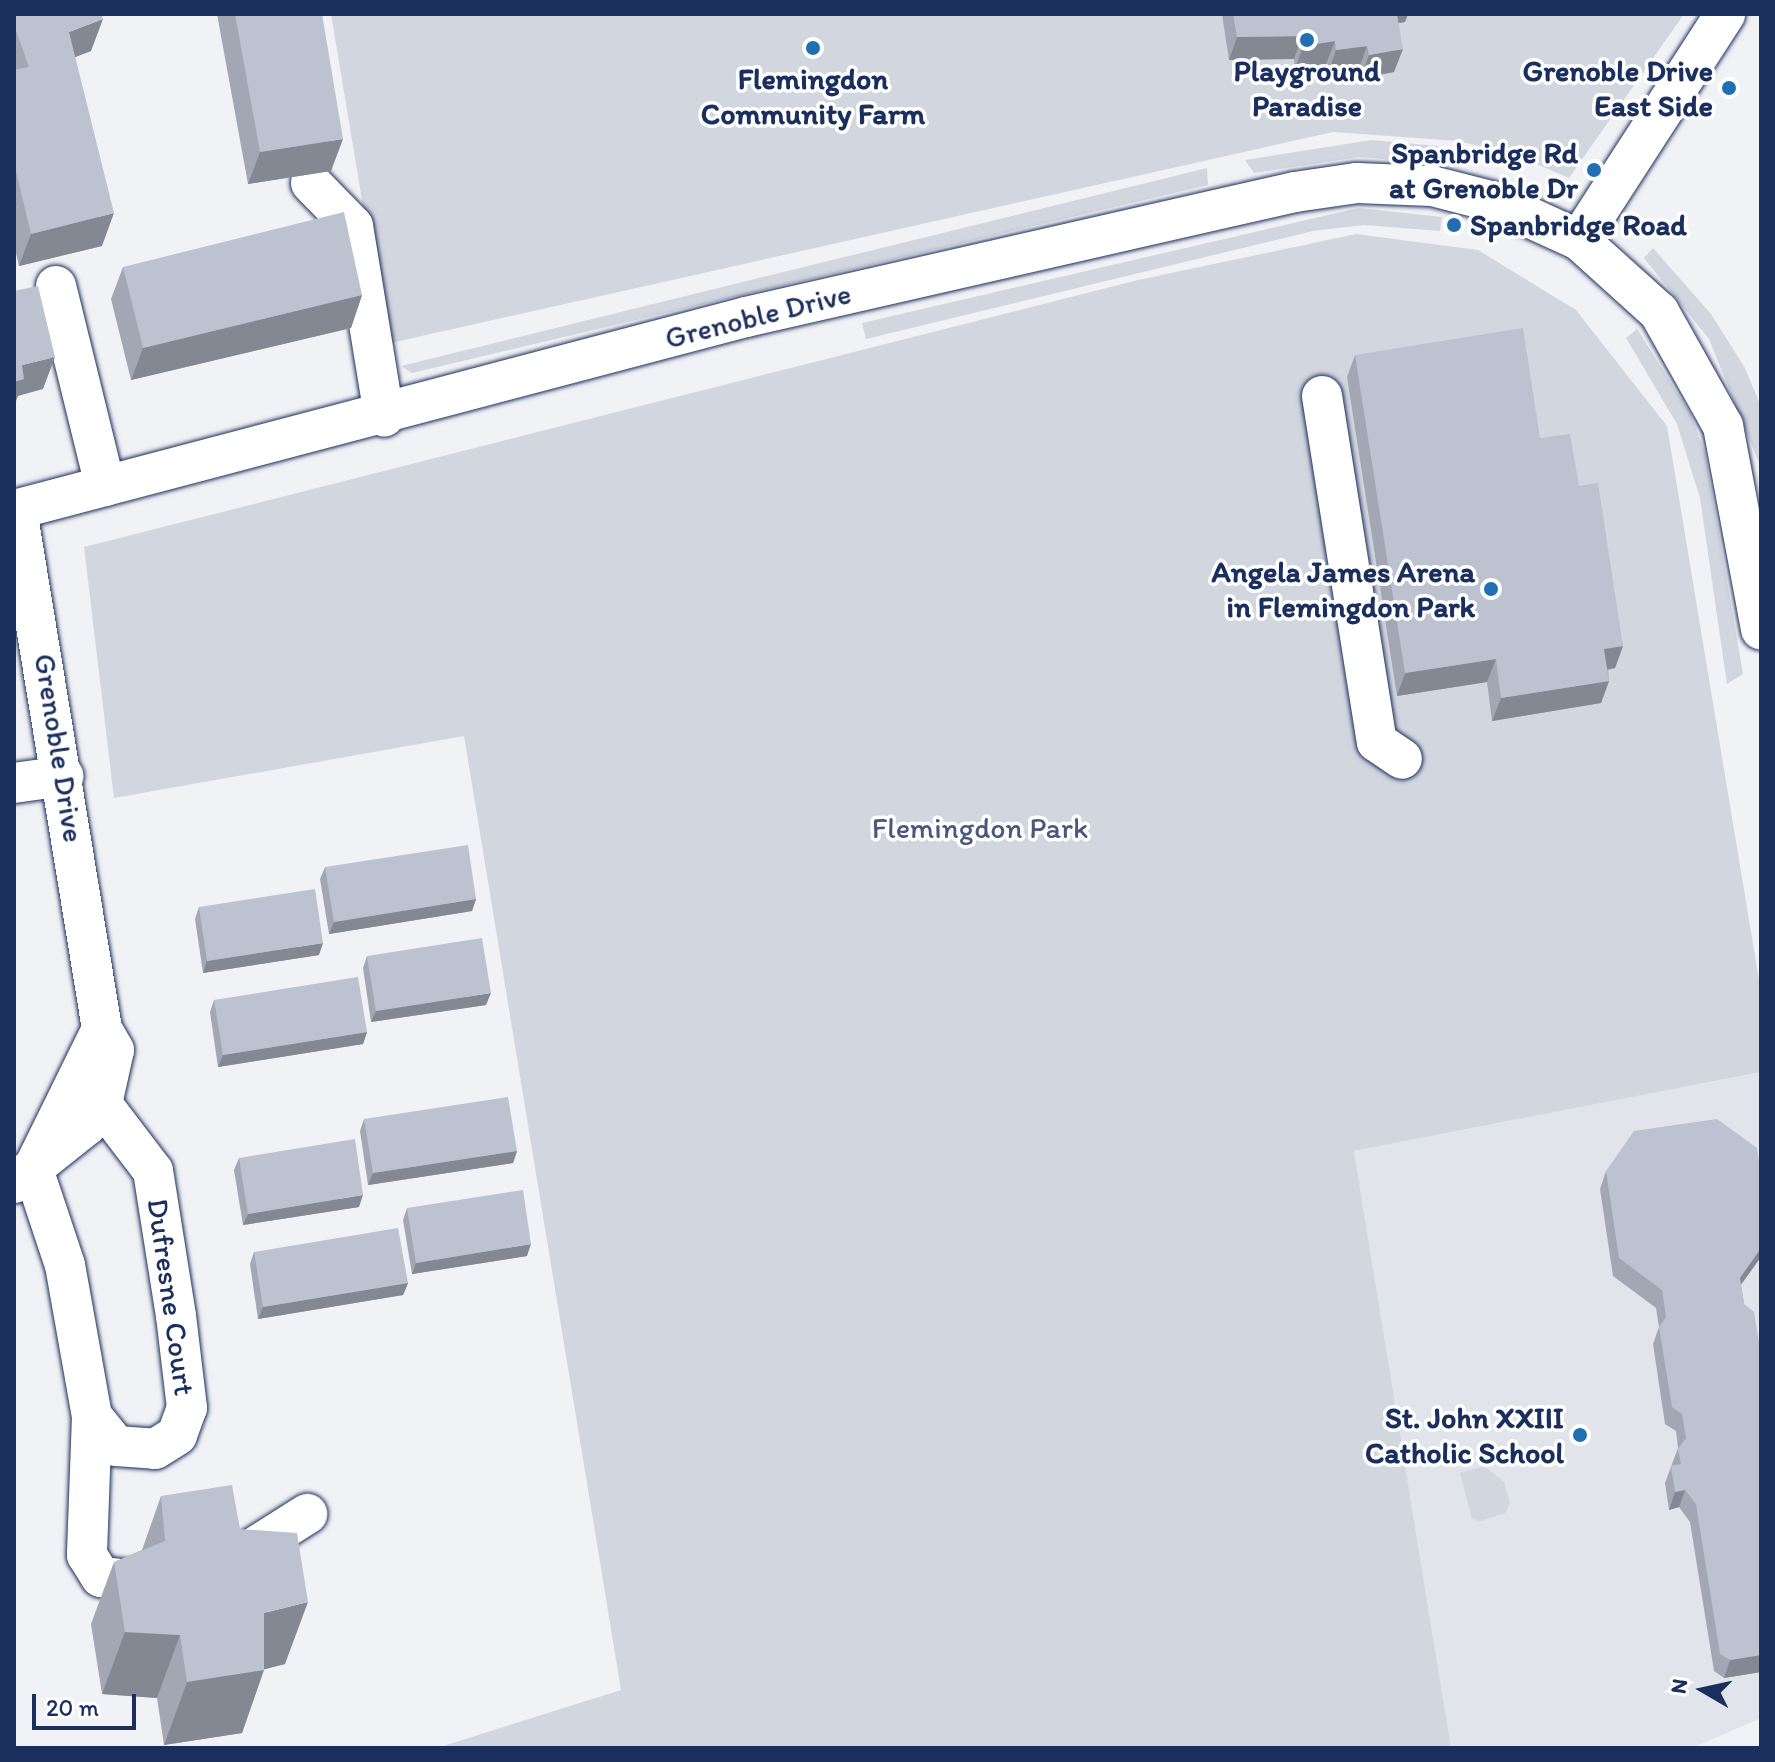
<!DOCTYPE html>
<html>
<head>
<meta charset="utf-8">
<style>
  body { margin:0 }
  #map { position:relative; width:1775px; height:1762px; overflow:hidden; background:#f1f2f5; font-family:Itim,sans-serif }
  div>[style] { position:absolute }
  .built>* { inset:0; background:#e1e4ea }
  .green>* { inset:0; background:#d2d6df }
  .roads { filter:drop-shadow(0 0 2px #1b2f5e) drop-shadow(0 0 2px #1b2f5e) }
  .minor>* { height:40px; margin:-20px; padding:0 20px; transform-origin:20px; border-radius:20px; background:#fff }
  .wall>* { inset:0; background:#a2a7b3 }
  .shaded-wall>* { inset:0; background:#848892 }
  .building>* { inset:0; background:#bcc2d0 }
  .dots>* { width:22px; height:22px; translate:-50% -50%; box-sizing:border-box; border:4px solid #fff; border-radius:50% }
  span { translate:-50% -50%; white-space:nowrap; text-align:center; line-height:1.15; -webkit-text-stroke:7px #fff; paint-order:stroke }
  .poi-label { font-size:30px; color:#1b2f5e; font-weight:700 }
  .right { translate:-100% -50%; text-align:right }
  .left { translate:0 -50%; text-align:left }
  .street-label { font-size:30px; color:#1b2f5e }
  .park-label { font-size:30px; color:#49597e }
  .frame { position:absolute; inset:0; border:16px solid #1b2f5e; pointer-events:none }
  .north { position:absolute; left:1663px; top:1650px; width:80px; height:80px; -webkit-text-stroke:6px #fff; paint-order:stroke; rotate:279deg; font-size:22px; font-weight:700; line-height:32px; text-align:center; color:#1b2f5e }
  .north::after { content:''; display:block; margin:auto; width:28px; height:36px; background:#1b2f5e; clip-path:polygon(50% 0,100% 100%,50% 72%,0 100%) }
  .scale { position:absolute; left:32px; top:1694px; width:104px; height:36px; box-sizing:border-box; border:4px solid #1b2f5e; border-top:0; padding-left:10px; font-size:24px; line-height:28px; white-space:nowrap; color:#1b2f5e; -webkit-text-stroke:6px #fff; paint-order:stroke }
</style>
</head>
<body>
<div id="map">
  <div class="built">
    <div style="clip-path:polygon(1761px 1072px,1761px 1718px,1692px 1748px,1451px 1748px,1354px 1151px)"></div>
  </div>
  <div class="green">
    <div style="clip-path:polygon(331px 14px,1684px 14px,1569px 178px,1516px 155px,1458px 141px,1333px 132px,386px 344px)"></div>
    <div style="clip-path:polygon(1372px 140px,1448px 147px,1446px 164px,1359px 157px,1254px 173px,1245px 160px)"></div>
    <div style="clip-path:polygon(1207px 168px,1208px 185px,412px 373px,401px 366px)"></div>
    <div style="clip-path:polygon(1358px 208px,1442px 217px,1440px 231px,1364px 225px,1313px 231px,866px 339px,862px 323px)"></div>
    <div style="clip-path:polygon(1356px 234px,1478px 250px,1576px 310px,1667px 426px,1761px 992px,1761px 1072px,1354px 1151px,1451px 1748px,437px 1748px,621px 1690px,464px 736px,114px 798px,84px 547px,1138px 280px)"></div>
    <div style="clip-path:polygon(1653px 248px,1711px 314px,1745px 368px,1761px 407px,1761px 468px,1709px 339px,1644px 258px)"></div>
    <div style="clip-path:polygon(1637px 329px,1690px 413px,1705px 453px,1743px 674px,1727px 684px,1700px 498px,1677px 424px,1626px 338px)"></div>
    <div style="clip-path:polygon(1484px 1466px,1504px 1482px,1510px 1503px,1505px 1513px,1481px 1521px,1472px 1519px,1460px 1473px)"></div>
  </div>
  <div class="roads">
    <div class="minor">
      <div style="left:311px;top:183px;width:60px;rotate:45.7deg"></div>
      <div style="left:353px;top:226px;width:193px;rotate:80.7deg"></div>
      <div style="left:1579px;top:240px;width:269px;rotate:-57.1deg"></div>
      <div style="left:56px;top:286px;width:206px;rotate:76.2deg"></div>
      <div style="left:1322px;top:396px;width:350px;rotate:81deg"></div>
      <div style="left:1377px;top:742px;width:30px;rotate:34deg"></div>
      <div style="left:14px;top:510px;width:757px;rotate:-14.77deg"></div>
      <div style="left:746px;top:317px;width:563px;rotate:-12.83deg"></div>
      <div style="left:1295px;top:192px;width:63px;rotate:-8.3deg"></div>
      <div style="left:1357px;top:183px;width:75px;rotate:2.3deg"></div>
      <div style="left:1432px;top:186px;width:68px;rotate:14.4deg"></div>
      <div style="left:1498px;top:203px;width:89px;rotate:24.6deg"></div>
      <div style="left:1579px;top:240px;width:108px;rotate:42deg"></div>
      <div style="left:1659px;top:312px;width:131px;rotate:60.7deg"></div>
      <div style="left:1723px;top:426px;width:207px;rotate:79.4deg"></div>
      <div style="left:14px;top:783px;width:50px;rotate:-8deg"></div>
      <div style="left:33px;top:1169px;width:101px;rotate:71.6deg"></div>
      <div style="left:65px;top:1265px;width:153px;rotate:79.9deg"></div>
      <div style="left:92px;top:1416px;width:38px;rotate:51deg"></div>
      <div style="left:116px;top:1446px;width:39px;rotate:4deg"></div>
      <div style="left:155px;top:1449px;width:26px;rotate:-32deg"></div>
      <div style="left:177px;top:1435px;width:29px;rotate:-70deg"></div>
      <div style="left:187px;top:1408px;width:93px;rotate:-96.8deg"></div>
      <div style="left:176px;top:1316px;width:147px;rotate:-99deg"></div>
      <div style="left:153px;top:1171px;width:84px;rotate:-127.3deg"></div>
      <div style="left:33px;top:1169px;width:156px;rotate:-63.8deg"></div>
      <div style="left:14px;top:1183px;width:93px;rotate:-38.5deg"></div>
      <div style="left:87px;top:1125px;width:26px;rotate:-54deg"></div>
      <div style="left:102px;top:1104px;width:55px;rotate:-77.5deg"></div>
      <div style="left:114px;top:1050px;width:24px;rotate:-120deg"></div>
      <div style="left:102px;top:1029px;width:526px;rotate:-99.3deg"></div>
      <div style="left:92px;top:1416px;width:139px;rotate:92.1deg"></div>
      <div style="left:87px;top:1555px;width:26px;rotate:58deg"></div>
      <div style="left:101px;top:1577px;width:38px;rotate:6deg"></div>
      <div style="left:233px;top:1561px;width:88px;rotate:-32.4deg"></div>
    </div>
  </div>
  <div class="wall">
    <div style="clip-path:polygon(14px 14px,91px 51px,75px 57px,102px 246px,19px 266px,14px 245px)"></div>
    <div style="clip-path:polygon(217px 14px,322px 14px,331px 171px,248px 184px)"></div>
    <div style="clip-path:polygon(1222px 14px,1408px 14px,1405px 22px,1398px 23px,1394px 72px,1361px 78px,1359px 68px,1328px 73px,1326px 64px,1295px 69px,1294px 59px,1229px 60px)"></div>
    <div style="clip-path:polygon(123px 267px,362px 295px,351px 328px,131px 380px,111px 299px)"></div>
    <div style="clip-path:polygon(1355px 355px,1540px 438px,1579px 486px,1623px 646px,1615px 668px,1608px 670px,1609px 681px,1601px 703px,1492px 721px,1487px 682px,1397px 696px,1347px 377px)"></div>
    <div style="clip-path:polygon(325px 867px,476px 899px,472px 911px,329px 934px,320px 879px)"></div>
    <div style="clip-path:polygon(199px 907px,319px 955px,203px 973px,195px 919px)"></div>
    <div style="clip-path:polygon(367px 956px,486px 1005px,371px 1022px,363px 968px)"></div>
    <div style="clip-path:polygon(214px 1000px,367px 1032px,363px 1044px,218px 1067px,210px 1012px)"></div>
    <div style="clip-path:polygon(364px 1119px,517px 1151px,513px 1163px,368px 1185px,360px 1131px)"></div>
    <div style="clip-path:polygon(239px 1158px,359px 1207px,243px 1225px,234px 1170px)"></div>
    <div style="clip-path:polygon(1606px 1171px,1761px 1173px,1761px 1257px,1741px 1285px,1744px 1304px,1761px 1355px,1761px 1672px,1724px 1678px,1714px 1671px,1690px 1522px,1679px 1507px,1669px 1510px,1665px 1483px,1678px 1448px,1676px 1431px,1665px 1424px,1653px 1344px,1659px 1327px,1656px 1308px,1613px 1276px,1600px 1189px)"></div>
    <div style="clip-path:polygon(407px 1208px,527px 1256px,412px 1274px,403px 1220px)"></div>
    <div style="clip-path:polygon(254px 1252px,408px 1283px,403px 1295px,258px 1319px,250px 1264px)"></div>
    <div style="clip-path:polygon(161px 1496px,240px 1529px,285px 1664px,264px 1669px,242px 1733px,164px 1745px,157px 1698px,102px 1694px,91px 1624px,114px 1562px,142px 1550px)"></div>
  </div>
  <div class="shaded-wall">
    <div style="clip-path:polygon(1391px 14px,1408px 14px,1405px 22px,1387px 25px)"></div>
    <div style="clip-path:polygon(103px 19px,91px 51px,57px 64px,69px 32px)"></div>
    <div style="clip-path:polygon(1302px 36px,1294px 59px,1229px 60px,1237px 37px)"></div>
    <div style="clip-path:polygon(1335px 41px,1326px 64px,1295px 69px,1303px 46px)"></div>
    <div style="clip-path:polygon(1367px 46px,1359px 68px,1328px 73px,1336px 50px)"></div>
    <div style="clip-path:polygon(1403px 49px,1394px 72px,1361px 78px,1369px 55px)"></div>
    <div style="clip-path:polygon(343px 139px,331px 171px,248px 184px,260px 152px)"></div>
    <div style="clip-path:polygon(114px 213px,102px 246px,19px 266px,31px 234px)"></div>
    <div style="clip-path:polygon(362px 295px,351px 328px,131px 380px,143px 348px)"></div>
    <div style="clip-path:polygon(55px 357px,43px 389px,18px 396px,14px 406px,14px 382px,22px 365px)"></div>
    <div style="clip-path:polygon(1623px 646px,1615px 668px,1596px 671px,1604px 649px)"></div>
    <div style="clip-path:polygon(1496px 659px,1487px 682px,1397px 696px,1405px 673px)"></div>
    <div style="clip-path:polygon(1609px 681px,1601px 703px,1492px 721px,1501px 698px)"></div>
    <div style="clip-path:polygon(476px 899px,472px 911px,329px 934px,334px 922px)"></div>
    <div style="clip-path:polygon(323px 943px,319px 955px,203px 973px,207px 961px)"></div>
    <div style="clip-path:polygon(491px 993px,486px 1005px,371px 1022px,376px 1011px)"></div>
    <div style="clip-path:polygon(367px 1032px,363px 1044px,218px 1067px,223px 1055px)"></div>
    <div style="clip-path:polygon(517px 1151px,513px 1163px,368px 1185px,373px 1173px)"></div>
    <div style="clip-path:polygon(363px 1195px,359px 1207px,243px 1225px,248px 1214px)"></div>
    <div style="clip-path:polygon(531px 1244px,527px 1256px,412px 1274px,416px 1263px)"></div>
    <div style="clip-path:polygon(1761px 1248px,1761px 1257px,1733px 1295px,1740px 1278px)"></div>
    <div style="clip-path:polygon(408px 1283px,403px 1295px,258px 1319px,263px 1307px)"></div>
    <div style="clip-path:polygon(1685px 1490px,1679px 1507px,1669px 1510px,1675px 1492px)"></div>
    <div style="clip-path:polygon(308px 1602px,285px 1664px,254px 1672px,264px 1670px,242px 1733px,164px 1745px,187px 1682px,264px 1613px)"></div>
    <div style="clip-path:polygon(125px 1632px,180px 1635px,157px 1698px,102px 1694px)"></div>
    <div style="clip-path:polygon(1761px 1655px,1761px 1672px,1724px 1678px,1730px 1660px)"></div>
  </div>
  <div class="building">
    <div style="clip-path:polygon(14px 14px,101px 14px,103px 19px,69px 32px,114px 213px,31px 234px,14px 163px,14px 70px,29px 67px,14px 25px)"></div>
    <div style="clip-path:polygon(235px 14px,322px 14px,343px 139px,260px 152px)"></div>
    <div style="clip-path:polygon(1233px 14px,1397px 14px,1403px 49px,1369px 55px,1367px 46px,1336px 50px,1335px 41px,1303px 46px,1302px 36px,1237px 37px)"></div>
    <div style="clip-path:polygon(344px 212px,362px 295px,143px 348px,123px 267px)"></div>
    <div style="clip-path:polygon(38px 286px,55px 357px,22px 365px,24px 379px,14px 382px,14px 291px)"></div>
    <div style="clip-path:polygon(1523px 328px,1540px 438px,1570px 434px,1579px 486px,1598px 483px,1623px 646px,1604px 649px,1609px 681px,1501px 698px,1496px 659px,1405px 673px,1355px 355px)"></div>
    <div style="clip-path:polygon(468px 845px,476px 899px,334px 922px,325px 867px)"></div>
    <div style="clip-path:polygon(315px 889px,323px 943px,207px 961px,199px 907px)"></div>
    <div style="clip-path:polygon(482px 938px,491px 993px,376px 1011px,367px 956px)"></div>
    <div style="clip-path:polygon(358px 977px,367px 1032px,223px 1055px,214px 1000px)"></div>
    <div style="clip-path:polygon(508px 1097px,517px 1151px,373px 1173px,364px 1119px)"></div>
    <div style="clip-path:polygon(1717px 1119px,1757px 1148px,1761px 1173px,1761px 1248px,1740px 1278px,1744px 1304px,1754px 1312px,1761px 1355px,1761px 1400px,1759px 1402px,1761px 1408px,1761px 1655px,1730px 1660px,1720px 1654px,1696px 1504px,1685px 1490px,1675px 1492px,1671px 1466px,1681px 1464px,1678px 1449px,1686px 1438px,1682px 1414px,1672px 1407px,1659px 1327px,1666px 1317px,1662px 1290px,1619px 1258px,1606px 1171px,1634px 1131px)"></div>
    <div style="clip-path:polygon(355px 1139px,363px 1195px,248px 1214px,239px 1158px)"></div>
    <div style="clip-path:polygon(523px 1190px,531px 1244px,416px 1263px,407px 1208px)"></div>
    <div style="clip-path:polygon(398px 1228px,408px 1283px,263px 1307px,254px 1252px)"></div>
    <div style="clip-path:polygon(232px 1485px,240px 1529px,297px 1533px,308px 1602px,264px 1613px,264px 1670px,187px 1682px,180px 1635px,125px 1632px,114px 1562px,165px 1541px,161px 1496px)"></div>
  </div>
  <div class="dots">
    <div style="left:1307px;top:40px;background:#1f6fb2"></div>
    <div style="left:813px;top:48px;background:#1f6fb2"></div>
    <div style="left:1729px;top:88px;background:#1f6fb2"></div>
    <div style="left:1594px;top:170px;background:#1f6fb2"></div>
    <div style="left:1454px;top:225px;background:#1f6fb2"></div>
    <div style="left:1491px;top:589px;background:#1f6fb2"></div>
    <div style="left:1580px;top:1435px;background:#1f6fb2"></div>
  </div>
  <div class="poi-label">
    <span style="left:1307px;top:88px">Playground<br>Paradise</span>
    <span class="right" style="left:1713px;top:88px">Grenoble Drive<br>East Side</span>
    <span style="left:813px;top:96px">Flemingdon<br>Community Farm</span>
    <span class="right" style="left:1578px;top:170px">Spanbridge Rd<br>at Grenoble Dr</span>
    <span class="left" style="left:1470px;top:225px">Spanbridge Road</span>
    <span class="right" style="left:1475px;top:589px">Angela James Arena<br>in Flemingdon Park</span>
    <span class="right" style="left:1564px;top:1435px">St. John XXIII<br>Catholic School</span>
  </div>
  <div class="street-label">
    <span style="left:758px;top:316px;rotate:-14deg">Grenoble Drive</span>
    <span style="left:59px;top:748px;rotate:81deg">Grenoble Drive</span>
    <span style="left:171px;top:1297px;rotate:82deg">Dufresne Court</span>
  </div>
  <div class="park-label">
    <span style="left:980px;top:828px">Flemingdon Park</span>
  </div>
  <div class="frame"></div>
  <div class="north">N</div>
  <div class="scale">20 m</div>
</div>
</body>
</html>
